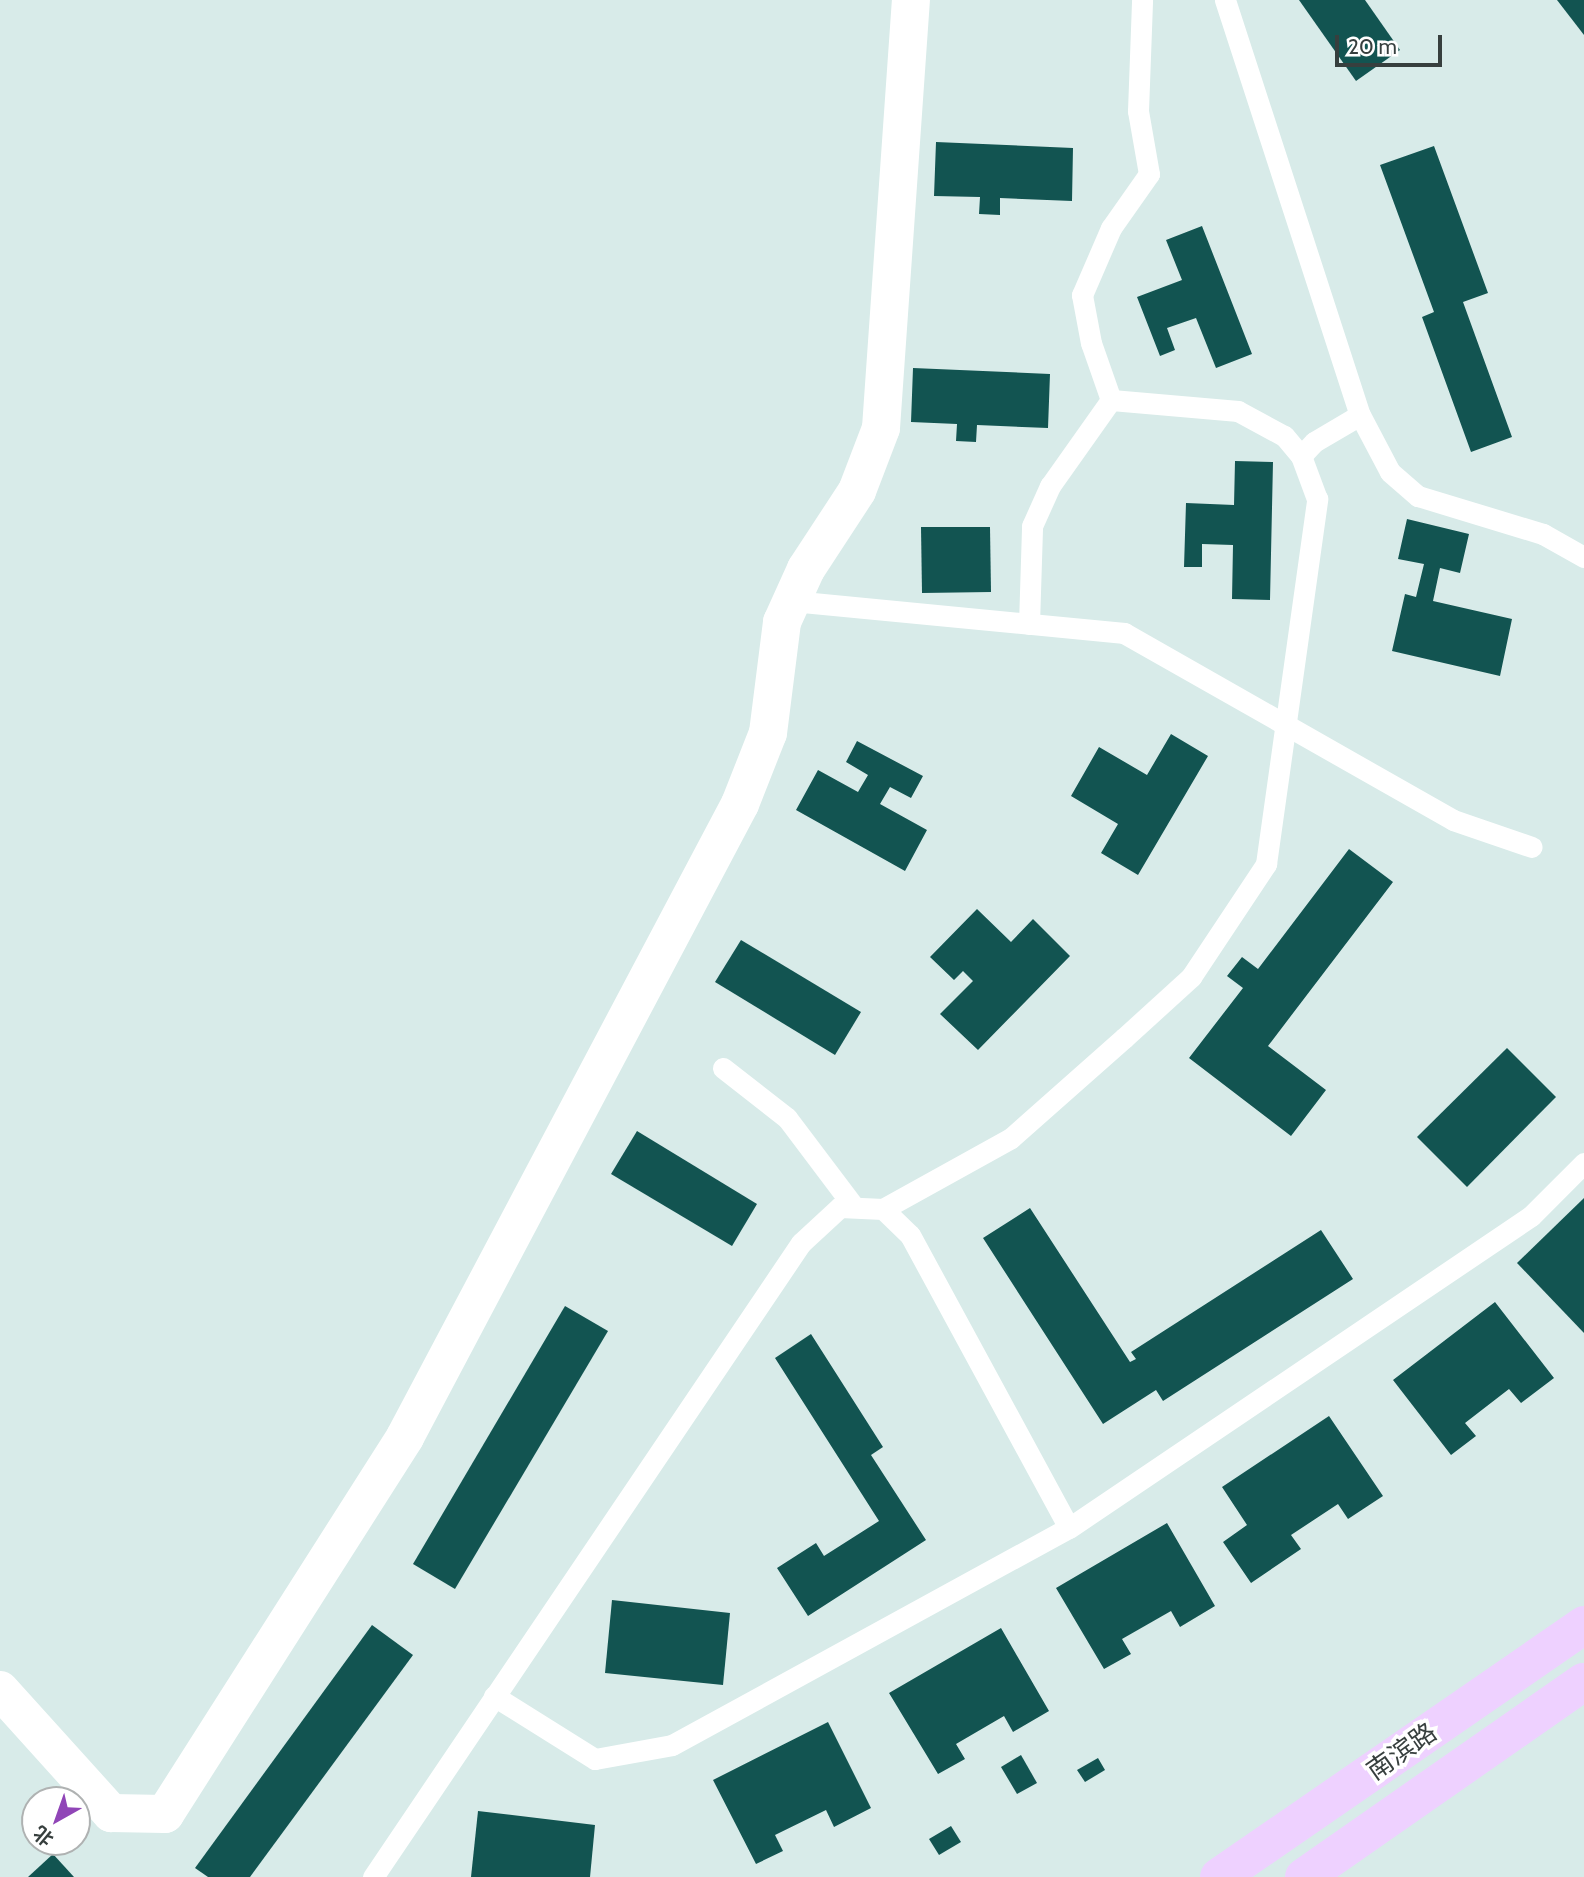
<!DOCTYPE html>
<html>
<head>
<meta charset="utf-8">
<style>
  body { margin:0 }
  #map { position:relative; width:1584px; height:1877px; overflow:hidden; background:#d8ebe9; font-family:Cabin,"Noto Sans SC",sans-serif }
  div>[style] { position:absolute }
  .building>* { inset:0; background:#125451 }
  .service>* { height:21px; margin:-10.5px; padding:0 10.5px; transform-origin:10.5px; border-radius:10.5px; background:#fff }
  .minor>* { height:38px; margin:-19px; padding:0 19px; transform-origin:19px; border-radius:19px; background:#fff }
  .primary>* { height:38px; margin:-19px; padding:0 19px; transform-origin:19px; border-radius:19px; background:#eed1ff }
  span { translate:-50% -50%; white-space:nowrap; text-align:center; line-height:1.15; -webkit-text-stroke:7px #fff; paint-order:stroke }
  .street-label { font-size:26px; color:#373f3e }
  .north { position:absolute; left:21px; top:1786px; width:70px; height:70px; box-sizing:border-box; background:#fff; border:2px solid #afb2b2; border-radius:50%; rotate:220deg; font-size:19px; font-weight:700; line-height:28px; text-align:center; color:#373f3e }
  .north::after { content:''; display:block; margin:auto; width:24px; height:32px; background:#9045b7; clip-path:polygon(50% 0,100% 100%,50% 72%,0 100%) }
  .scale { position:absolute; left:1335px; top:35px; width:107px; height:32px; box-sizing:border-box; border:4px solid #373f3e; border-top:0; padding-left:9px; font-size:21px; line-height:24px; white-space:nowrap; color:#373f3e; -webkit-text-stroke:5px #fff; paint-order:stroke }
</style>
</head>
<body>
<div id="map">
  <div class="building">
    <div style="clip-path:polygon(1299px 0,1365px 0,1400px 50px,1356px 81px)"></div>
    <div style="clip-path:polygon(1557px 0,1584px 0,1584px 35px)"></div>
    <div style="clip-path:polygon(936px 142px,1073px 148px,1072px 201px,1000px 198px,1000px 215px,979px 214px,980px 197px,934px 196px)"></div>
    <div style="clip-path:polygon(1434px 146px,1488px 293px,1463px 302px,1512px 437px,1471px 452px,1422px 317px,1434px 312px,1380px 165px)"></div>
    <div style="clip-path:polygon(1202px 226px,1252px 354px,1216px 368px,1196px 318px,1167px 328px,1175px 350px,1160px 356px,1137px 297px,1182px 280px,1166px 240px)"></div>
    <div style="clip-path:polygon(913px 368px,1050px 374px,1048px 428px,977px 425px,976px 442px,956px 441px,957px 424px,911px 422px)"></div>
    <div style="clip-path:polygon(1235px 461px,1273px 462px,1270px 600px,1232px 599px,1233px 545px,1202px 544px,1202px 567px,1184px 567px,1186px 503px,1234px 505px)"></div>
    <div style="clip-path:polygon(1407px 519px,1469px 534px,1460px 573px,1440px 568px,1433px 601px,1512px 619px,1500px 676px,1392px 651px,1405px 594px,1416px 597px,1424px 564px,1398px 559px)"></div>
    <div style="clip-path:polygon(921px 527px,990px 527px,991px 592px,922px 593px)"></div>
    <div style="clip-path:polygon(1171px 734px,1208px 756px,1138px 875px,1101px 853px,1118px 824px,1071px 796px,1099px 747px,1147px 775px)"></div>
    <div style="clip-path:polygon(857px 741px,923px 776px,911px 798px,890px 787px,880px 804px,927px 830px,905px 871px,796px 810px,818px 770px,858px 792px,868px 775px,846px 762px)"></div>
    <div style="clip-path:polygon(1349px 849px,1393px 882px,1268px 1046px,1326px 1090px,1291px 1136px,1189px 1058px,1243px 988px,1227px 976px,1242px 957px,1258px 969px)"></div>
    <div style="clip-path:polygon(977px 909px,1011px 942px,1033px 919px,1070px 956px,978px 1050px,940px 1014px,973px 981px,963px 971px,954px 980px,930px 957px)"></div>
    <div style="clip-path:polygon(741px 940px,861px 1012px,835px 1055px,715px 982px)"></div>
    <div style="clip-path:polygon(1507px 1048px,1556px 1097px,1467px 1187px,1417px 1137px)"></div>
    <div style="clip-path:polygon(637px 1131px,757px 1204px,732px 1246px,611px 1174px)"></div>
    <div style="clip-path:polygon(1584px 1198px,1584px 1333px,1517px 1263px)"></div>
    <div style="clip-path:polygon(1030px 1208px,1130px 1362px,1136px 1359px,1131px 1352px,1321px 1230px,1353px 1279px,1163px 1401px,1156px 1390px,1103px 1424px,983px 1238px)"></div>
    <div style="clip-path:polygon(1495px 1302px,1554px 1378px,1521px 1403px,1509px 1389px,1465px 1423px,1476px 1436px,1451px 1455px,1393px 1380px)"></div>
    <div style="clip-path:polygon(565px 1306px,608px 1331px,455px 1589px,413px 1564px)"></div>
    <div style="clip-path:polygon(811px 1334px,883px 1447px,871px 1455px,926px 1540px,808px 1616px,777px 1568px,816px 1543px,824px 1556px,879px 1521px,775px 1358px)"></div>
    <div style="clip-path:polygon(1329px 1416px,1383px 1496px,1348px 1519px,1338px 1504px,1291px 1535px,1301px 1549px,1251px 1583px,1223px 1542px,1247px 1525px,1222px 1487px)"></div>
    <div style="clip-path:polygon(1167px 1523px,1215px 1606px,1180px 1627px,1171px 1611px,1122px 1639px,1131px 1654px,1104px 1669px,1056px 1588px)"></div>
    <div style="clip-path:polygon(612px 1600px,730px 1613px,723px 1685px,605px 1673px)"></div>
    <div style="clip-path:polygon(372px 1625px,413px 1655px,250px 1877px,208px 1877px,195px 1868px)"></div>
    <div style="clip-path:polygon(1001px 1628px,1049px 1711px,1013px 1732px,1004px 1716px,956px 1744px,965px 1759px,938px 1774px,889px 1693px)"></div>
    <div style="clip-path:polygon(828px 1722px,871px 1808px,834px 1827px,826px 1810px,775px 1835px,783px 1851px,756px 1864px,713px 1780px)"></div>
    <div style="clip-path:polygon(1021px 1755px,1037px 1783px,1017px 1794px,1001px 1767px)"></div>
    <div style="clip-path:polygon(1098px 1758px,1105px 1770px,1085px 1782px,1077px 1770px)"></div>
    <div style="clip-path:polygon(478px 1811px,595px 1825px,590px 1877px,471px 1877px)"></div>
    <div style="clip-path:polygon(951px 1826px,961px 1842px,939px 1855px,929px 1839px)"></div>
    <div style="clip-path:polygon(53px 1854px,74px 1877px,28px 1877px)"></div>
  </div>
  <div class="service">
    <div style="left:1225px;top:0;width:436px;rotate:72deg"></div>
    <div style="left:1360px;top:415px;width:64px;rotate:62.2deg"></div>
    <div style="left:1390px;top:472px;width:37px;rotate:41deg"></div>
    <div style="left:1418px;top:496px;width:131px;rotate:16.9deg"></div>
    <div style="left:1543px;top:534px;width:47px;rotate:29.3deg"></div>
    <div style="left:1301px;top:456px;width:19px;rotate:-47deg"></div>
    <div style="left:1314px;top:442px;width:53px;rotate:-30.4deg"></div>
    <div style="left:792px;top:601px;width:334px;rotate:5.5deg"></div>
    <div style="left:1124px;top:633px;width:378px;rotate:29.6deg"></div>
    <div style="left:1453px;top:820px;width:83px;rotate:18.9deg"></div>
    <div style="left:1029px;top:624px;width:98px;rotate:-88.2deg"></div>
    <div style="left:1032px;top:526px;width:44px;rotate:-65.8deg"></div>
    <div style="left:1050px;top:486px;width:105px;rotate:-54.7deg"></div>
    <div style="left:1111px;top:400px;width:60px;rotate:-109.3deg"></div>
    <div style="left:1091px;top:343px;width:49px;rotate:-100.6deg"></div>
    <div style="left:1082px;top:295px;width:73px;rotate:-66.6deg"></div>
    <div style="left:1111px;top:228px;width:66px;rotate:-54.9deg"></div>
    <div style="left:1149px;top:174px;width:64px;rotate:-99.9deg"></div>
    <div style="left:1138px;top:111px;width:111px;rotate:-87.9deg"></div>
    <div style="left:723px;top:1068px;width:81px;rotate:38deg"></div>
    <div style="left:787px;top:1118px;width:111px;rotate:53deg"></div>
    <div style="left:883px;top:1209px;width:146px;rotate:-29deg"></div>
    <div style="left:1011px;top:1138px;width:151px;rotate:-41.5deg"></div>
    <div style="left:1124px;top:1038px;width:91px;rotate:-42.3deg"></div>
    <div style="left:1191px;top:977px;width:136px;rotate:-56.4deg"></div>
    <div style="left:1266px;top:864px;width:369px;rotate:-82deg"></div>
    <div style="left:1317px;top:499px;width:46px;rotate:-110.4deg"></div>
    <div style="left:1301px;top:456px;width:26px;rotate:-130deg"></div>
    <div style="left:1284px;top:436px;width:52px;rotate:-151.5deg"></div>
    <div style="left:1238px;top:411px;width:127px;rotate:-175deg"></div>
    <div style="left:494px;top:1696px;width:119px;rotate:32deg"></div>
    <div style="left:595px;top:1759px;width:78px;rotate:-10.3deg"></div>
    <div style="left:672px;top:1745px;width:452px;rotate:-28.7deg"></div>
    <div style="left:1069px;top:1528px;width:557px;rotate:-34.03deg"></div>
    <div style="left:1531px;top:1216px;width:75px;rotate:-45deg"></div>
    <div style="left:373px;top:1877px;width:765px;rotate:-55.98deg"></div>
    <div style="left:801px;top:1243px;width:53px;rotate:-42.7deg"></div>
    <div style="left:840px;top:1207px;width:43px;rotate:2.7deg"></div>
    <div style="left:883px;top:1209px;width:37px;rotate:44deg"></div>
    <div style="left:910px;top:1235px;width:333px;rotate:61.5deg"></div>
  </div>
  <div class="minor">
    <div style="left:0;top:1690px;width:166px;rotate:47.9deg"></div>
    <div style="left:111px;top:1813px;width:54px;rotate:1.1deg"></div>
    <div style="left:165px;top:1814px;width:447px;rotate:-57.5deg"></div>
    <div style="left:405px;top:1437px;width:716px;rotate:-62.11deg"></div>
    <div style="left:740px;top:804px;width:76px;rotate:-68.5deg"></div>
    <div style="left:768px;top:733px;width:112px;rotate:-82.8deg"></div>
    <div style="left:782px;top:622px;width:58px;rotate:-65.6deg"></div>
    <div style="left:806px;top:569px;width:93px;rotate:-56.8deg"></div>
    <div style="left:857px;top:491px;width:67px;rotate:-69.1deg"></div>
    <div style="left:881px;top:428px;width:429px;rotate:-86deg"></div>
  </div>
  <div class="primary">
    <div style="left:1219px;top:1877px;width:444px;rotate:-34.6deg"></div>
    <div style="left:1304px;top:1877px;width:341px;rotate:-34.9deg"></div>
  </div>
  <div class="street-label">
    <span style="left:1402px;top:1752px;rotate:-35deg">南滨路</span>
  </div>
  <div class="north">北</div>
  <div class="scale">20 m</div>
</div>
</body>
</html>
